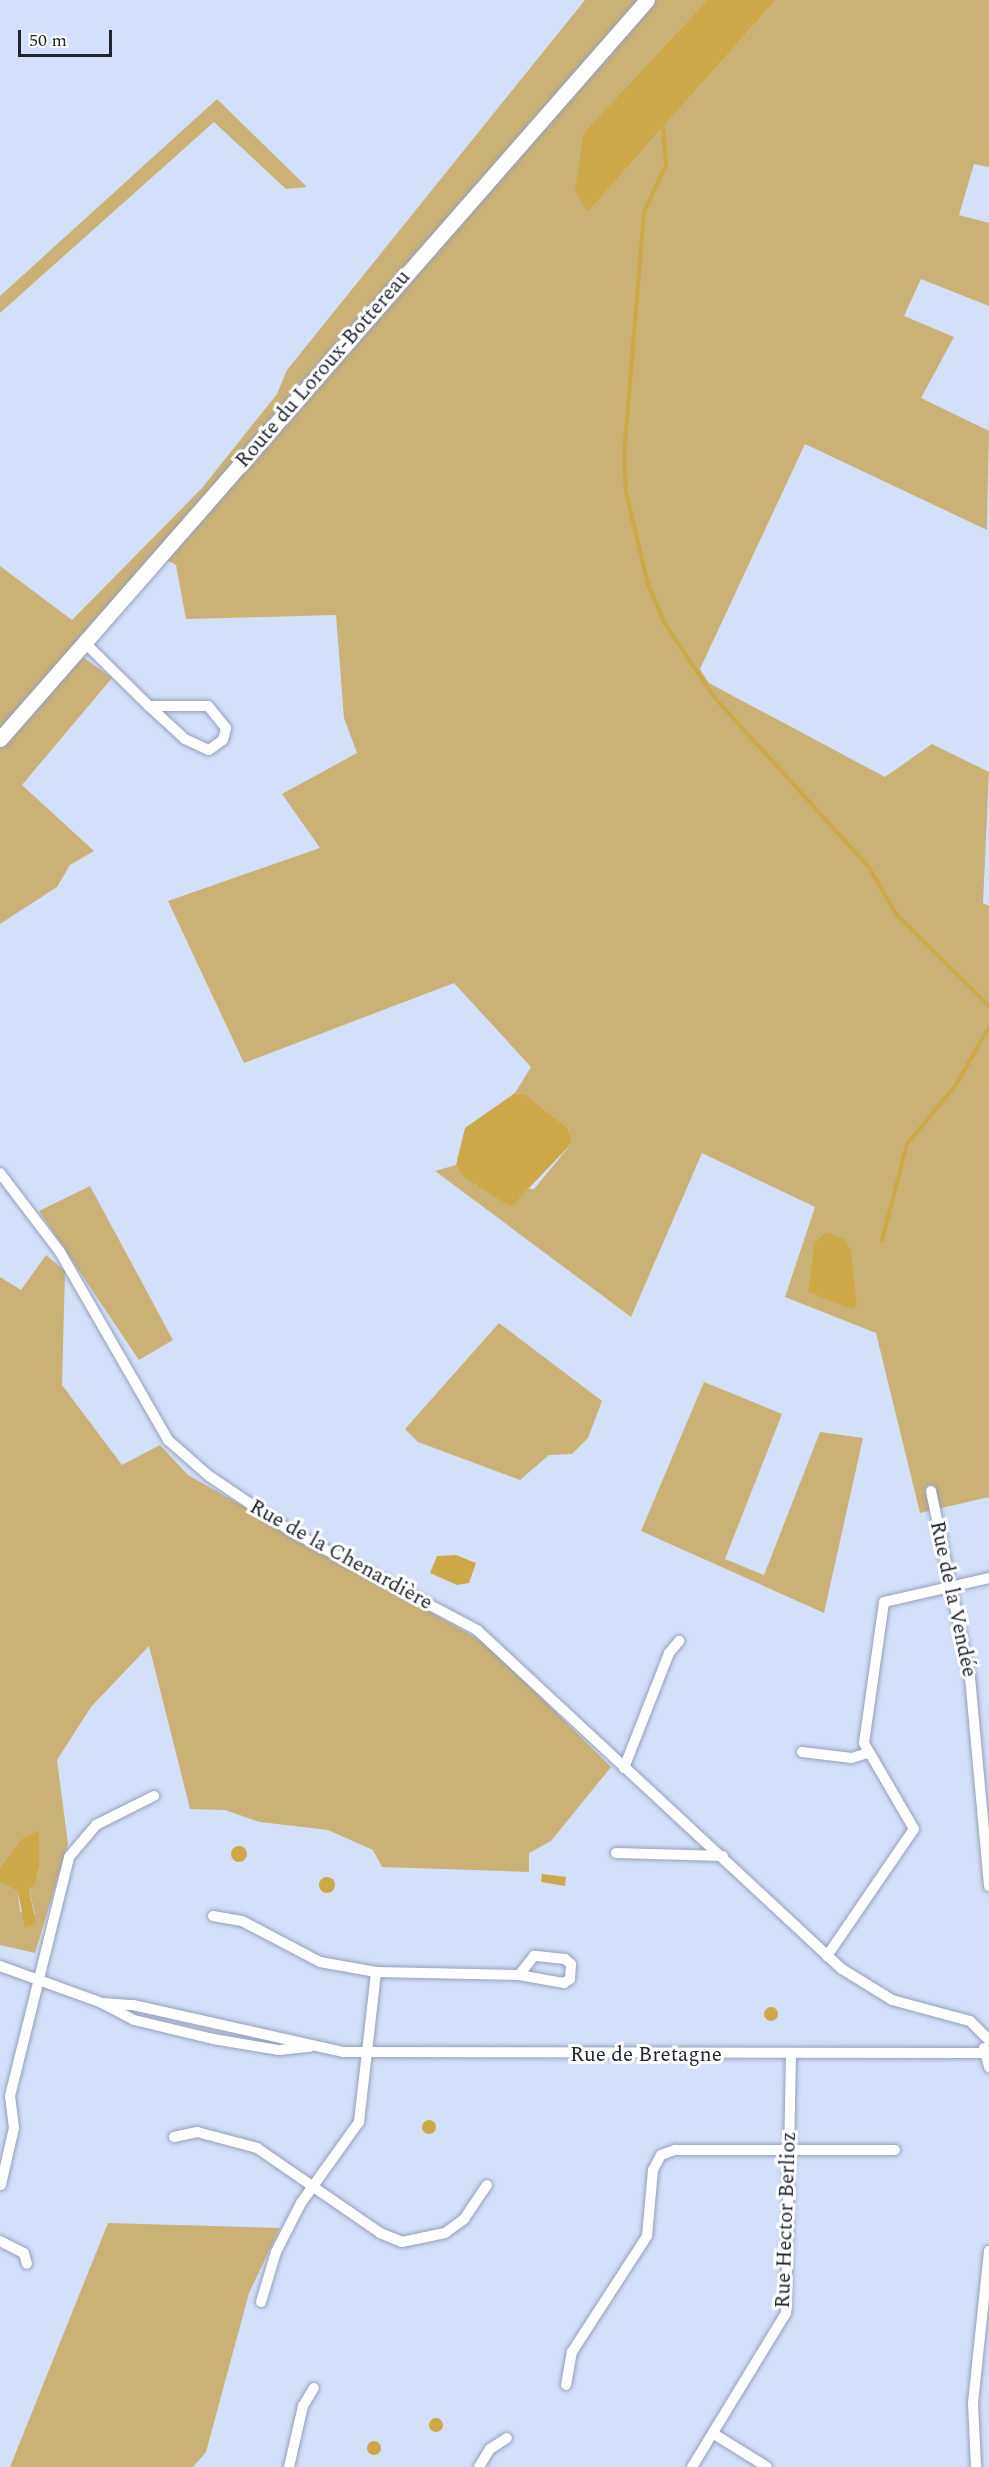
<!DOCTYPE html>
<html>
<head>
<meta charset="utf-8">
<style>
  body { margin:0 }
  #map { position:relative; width:989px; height:2467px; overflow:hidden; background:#d4e0fa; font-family:Spectral,serif }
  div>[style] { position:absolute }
  .green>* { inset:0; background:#cab277 }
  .water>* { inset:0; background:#cca848 }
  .round { border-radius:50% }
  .stream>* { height:4px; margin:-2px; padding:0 2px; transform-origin:2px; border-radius:2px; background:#cca848 }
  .roads { filter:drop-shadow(0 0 2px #959fb8) drop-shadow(0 0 2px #959fb8) }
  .minor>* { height:10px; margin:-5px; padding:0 5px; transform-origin:5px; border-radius:5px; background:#fff }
  .secondary>* { height:15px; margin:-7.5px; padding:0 7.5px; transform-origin:7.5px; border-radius:7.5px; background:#fff }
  span { translate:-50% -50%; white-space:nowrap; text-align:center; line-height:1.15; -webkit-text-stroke:6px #fff; paint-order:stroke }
  .street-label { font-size:21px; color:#21252e }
  .scale { position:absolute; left:18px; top:30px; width:94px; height:27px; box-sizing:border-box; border:3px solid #21252e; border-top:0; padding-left:8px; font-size:18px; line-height:21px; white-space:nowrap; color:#21252e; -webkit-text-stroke:4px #fff; paint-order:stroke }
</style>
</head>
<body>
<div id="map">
  <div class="green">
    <div style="clip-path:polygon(585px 0,707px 0,584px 132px,588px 212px,776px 0,989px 0,989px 167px,974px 164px,959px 215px,989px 223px,989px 306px,921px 279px,904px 316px,954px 337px,921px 398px,989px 431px,987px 530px,805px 444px,700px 669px,709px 683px,885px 777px,932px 744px,989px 772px,983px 903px,989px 906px,989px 1497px,920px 1513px,876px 1333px,785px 1297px,815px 1207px,702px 1153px,631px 1317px,435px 1171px,456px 1165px,477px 1186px,534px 1189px,572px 1143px,568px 1128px,526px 1095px,515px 1093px,531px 1067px,454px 983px,244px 1063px,168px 901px,320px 848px,282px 794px,357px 753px,344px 718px,336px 615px,186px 619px,176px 565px,167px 560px,80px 655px,112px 678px,22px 785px,94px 851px,70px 865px,57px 887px,0 924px,0 566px,72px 620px,202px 488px,277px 394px,287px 370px)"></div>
    <div style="clip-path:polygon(217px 99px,307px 187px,286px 189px,214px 122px,0 313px,0 296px)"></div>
    <div style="clip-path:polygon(90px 1186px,173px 1340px,139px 1360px,39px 1211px)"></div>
    <div style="clip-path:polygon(46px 1255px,65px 1271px,62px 1385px,122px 1465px,160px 1445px,188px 1475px,487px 1644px,611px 1767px,551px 1841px,529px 1853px,529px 1872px,382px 1867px,373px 1850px,328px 1830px,260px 1822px,225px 1810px,190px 1809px,149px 1646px,91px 1707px,57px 1760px,68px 1844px,35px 1953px,0 1945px,0 1882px,18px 1892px,20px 1912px,35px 1914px,29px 1889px,35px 1886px,39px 1867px,39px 1832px,22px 1838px,0 1867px,0 1277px,21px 1290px)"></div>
    <div style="clip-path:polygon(499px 1323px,602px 1401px,588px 1438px,572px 1454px,549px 1455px,520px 1480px,418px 1442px,405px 1429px)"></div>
    <div style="clip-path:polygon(704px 1382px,782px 1414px,725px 1559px,764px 1575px,820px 1432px,863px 1438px,824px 1613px,641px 1531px)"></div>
    <div style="clip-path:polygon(108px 2223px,280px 2228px,249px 2293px,206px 2452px,193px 2467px,10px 2467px)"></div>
  </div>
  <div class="water">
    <div style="clip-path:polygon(707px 0,776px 0,588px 212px,575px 191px,584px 132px)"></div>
    <div style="clip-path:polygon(515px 1093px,526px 1095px,568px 1128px,572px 1143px,511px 1207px,465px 1178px,456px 1165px,465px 1128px)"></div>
    <div style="clip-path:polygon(827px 1232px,846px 1240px,851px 1252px,857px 1305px,852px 1309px,808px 1292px,815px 1242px)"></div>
    <div style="clip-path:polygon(456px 1555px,476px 1563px,469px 1583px,457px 1585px,430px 1573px,437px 1556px)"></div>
    <div style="clip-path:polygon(39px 1831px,39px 1867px,35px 1886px,29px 1889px,36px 1923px,25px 1928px,18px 1892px,0 1882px,0 1867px,22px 1838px)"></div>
    <div class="round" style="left:231px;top:1846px;width:16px;height:16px"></div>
    <div style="clip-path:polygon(542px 1874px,566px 1877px,565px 1886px,541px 1882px)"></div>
    <div class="round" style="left:319px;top:1877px;width:16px;height:16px"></div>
    <div class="round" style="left:764px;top:2007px;width:14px;height:14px"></div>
    <div class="round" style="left:422px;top:2120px;width:14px;height:14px"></div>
    <div class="round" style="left:429px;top:2418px;width:14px;height:14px"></div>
    <div class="round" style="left:367px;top:2441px;width:14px;height:14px"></div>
  </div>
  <div class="stream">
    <div style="left:663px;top:129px;width:36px;rotate:85deg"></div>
    <div style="left:666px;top:165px;width:52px;rotate:115.1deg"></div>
    <div style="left:644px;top:212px;width:244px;rotate:94.7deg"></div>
    <div style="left:624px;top:455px;width:37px;rotate:87deg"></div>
    <div style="left:626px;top:492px;width:95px;rotate:76.6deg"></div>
    <div style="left:648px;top:584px;width:43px;rotate:67deg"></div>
    <div style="left:665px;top:624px;width:88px;rotate:56.1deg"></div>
    <div style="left:714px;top:697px;width:229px;rotate:47.7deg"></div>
    <div style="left:868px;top:866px;width:56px;rotate:59.7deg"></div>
    <div style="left:896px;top:914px;width:131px;rotate:44.7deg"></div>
    <div style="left:882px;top:1240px;width:99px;rotate:-75.4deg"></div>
    <div style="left:907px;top:1144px;width:77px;rotate:-50.3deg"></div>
    <div style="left:956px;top:1085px;width:67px;rotate:-60.4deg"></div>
  </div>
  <div class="roads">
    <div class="minor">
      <div style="left:84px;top:642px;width:91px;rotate:44.6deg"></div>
      <div style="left:149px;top:706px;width:49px;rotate:42.5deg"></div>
      <div style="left:185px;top:739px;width:26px;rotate:25deg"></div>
      <div style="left:209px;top:750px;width:17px;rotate:-36deg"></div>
      <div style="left:223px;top:740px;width:12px;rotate:-76deg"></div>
      <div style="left:226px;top:728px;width:28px;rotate:-129deg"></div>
      <div style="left:208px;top:706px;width:59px;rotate:180deg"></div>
      <div style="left:0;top:1173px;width:99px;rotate:52.8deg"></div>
      <div style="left:60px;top:1252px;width:217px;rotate:60.1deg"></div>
      <div style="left:168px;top:1440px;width:55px;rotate:41.3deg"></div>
      <div style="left:209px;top:1476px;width:100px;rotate:34deg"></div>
      <div style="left:292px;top:1532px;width:209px;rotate:27.9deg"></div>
      <div style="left:477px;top:1630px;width:498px;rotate:42.9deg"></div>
      <div style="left:842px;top:1969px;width:59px;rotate:31.8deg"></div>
      <div style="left:892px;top:2000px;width:81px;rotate:15.1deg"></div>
      <div style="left:970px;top:2021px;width:27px;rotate:45deg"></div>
      <div style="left:931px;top:1491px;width:190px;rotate:78.2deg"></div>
      <div style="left:970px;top:1677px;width:210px;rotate:84.8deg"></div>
      <div style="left:802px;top:1752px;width:50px;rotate:6.8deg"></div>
      <div style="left:852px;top:1758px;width:16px;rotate:-18deg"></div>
      <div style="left:624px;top:1768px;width:123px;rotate:-68.6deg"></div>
      <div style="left:669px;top:1653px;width:16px;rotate:-50deg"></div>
      <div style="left:616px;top:1853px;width:107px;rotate:1.6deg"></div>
      <div style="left:213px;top:1916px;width:29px;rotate:10deg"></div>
      <div style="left:242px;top:1921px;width:88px;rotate:27.7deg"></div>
      <div style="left:320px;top:1962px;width:57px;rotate:10.1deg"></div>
      <div style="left:376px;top:1972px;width:143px;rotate:1.2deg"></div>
      <div style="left:519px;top:1975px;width:46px;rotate:10.1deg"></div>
      <div style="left:564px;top:1983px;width:7px;rotate:-34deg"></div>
      <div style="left:570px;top:1979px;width:15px;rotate:-86deg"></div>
      <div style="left:571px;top:1964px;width:8px;rotate:-140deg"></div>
      <div style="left:565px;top:1959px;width:31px;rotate:-174deg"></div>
      <div style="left:534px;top:1956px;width:24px;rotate:128deg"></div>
      <div style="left:827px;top:1956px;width:154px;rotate:-55.6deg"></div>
      <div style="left:914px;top:1829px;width:99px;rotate:-120.2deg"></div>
      <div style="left:864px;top:1743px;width:142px;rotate:-81.9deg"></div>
      <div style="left:884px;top:1602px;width:108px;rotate:-12.9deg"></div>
      <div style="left:0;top:1966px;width:109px;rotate:19.9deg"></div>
      <div style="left:102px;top:2003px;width:31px;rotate:4deg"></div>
      <div style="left:133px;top:2005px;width:216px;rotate:12.6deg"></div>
      <div style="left:344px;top:2052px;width:639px;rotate:0.09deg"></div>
      <div style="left:102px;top:2003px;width:36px;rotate:28deg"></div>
      <div style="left:134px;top:2020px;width:81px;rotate:13.5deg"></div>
      <div style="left:213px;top:2039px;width:67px;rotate:9.5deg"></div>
      <div style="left:279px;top:2050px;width:31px;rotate:-6deg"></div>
      <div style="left:984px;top:2048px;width:20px;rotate:75deg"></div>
      <div style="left:174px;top:2137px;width:24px;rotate:-12deg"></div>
      <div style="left:197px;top:2132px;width:62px;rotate:14.9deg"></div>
      <div style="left:257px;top:2148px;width:150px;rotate:34.6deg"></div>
      <div style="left:380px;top:2233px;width:24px;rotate:22deg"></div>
      <div style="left:402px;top:2242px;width:44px;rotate:-11.8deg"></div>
      <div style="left:445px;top:2233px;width:24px;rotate:-36deg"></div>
      <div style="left:464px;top:2219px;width:41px;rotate:-55.9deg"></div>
      <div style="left:1px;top:2185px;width:58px;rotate:-77.2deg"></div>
      <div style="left:14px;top:2128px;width:32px;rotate:-97deg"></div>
      <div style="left:10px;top:2096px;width:246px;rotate:-76.1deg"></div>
      <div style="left:69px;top:1857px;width:42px;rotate:-49.8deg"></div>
      <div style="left:96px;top:1825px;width:65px;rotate:-26.6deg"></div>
      <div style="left:0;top:2241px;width:27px;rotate:27deg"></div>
      <div style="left:24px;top:2253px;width:11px;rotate:75deg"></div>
      <div style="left:261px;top:2302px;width:52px;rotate:-73.3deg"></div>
      <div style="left:276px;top:2252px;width:55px;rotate:-63deg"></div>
      <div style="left:301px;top:2203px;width:100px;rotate:-54.4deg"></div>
      <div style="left:359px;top:2122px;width:151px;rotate:-83.5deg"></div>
      <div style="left:566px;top:2385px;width:34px;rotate:-80deg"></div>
      <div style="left:572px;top:2352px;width:138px;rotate:-57.1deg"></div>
      <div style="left:647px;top:2236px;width:66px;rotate:-84.8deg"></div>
      <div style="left:653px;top:2170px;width:17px;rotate:-62deg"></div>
      <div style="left:661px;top:2155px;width:15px;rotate:-20deg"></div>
      <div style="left:675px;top:2150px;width:220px"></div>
      <div style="left:714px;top:2434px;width:62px;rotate:31.9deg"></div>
      <div style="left:289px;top:2467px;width:63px;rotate:-77.1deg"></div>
      <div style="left:303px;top:2406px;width:21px;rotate:-59deg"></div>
      <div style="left:479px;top:2467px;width:21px;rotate:-59deg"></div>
      <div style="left:490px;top:2449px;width:20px;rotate:-33deg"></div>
      <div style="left:692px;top:2467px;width:180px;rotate:-58.6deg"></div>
      <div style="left:786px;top:2313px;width:258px;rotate:-88.9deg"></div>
      <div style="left:976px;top:2467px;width:64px;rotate:-92.7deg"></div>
      <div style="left:973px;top:2403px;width:153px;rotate:-84deg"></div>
    </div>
    <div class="secondary">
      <div style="left:0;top:739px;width:982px;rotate:-48.8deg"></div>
    </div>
  </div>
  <div class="street-label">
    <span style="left:323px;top:369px;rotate:-49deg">Route du Loroux-Bottereau</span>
    <span style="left:341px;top:1555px;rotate:29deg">Rue de la Chenardière</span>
    <span style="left:953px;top:1599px;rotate:78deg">Rue de la Vendée</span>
    <span style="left:646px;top:2055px">Rue de Bretagne</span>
    <span style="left:786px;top:2220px;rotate:-88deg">Rue Hector Berlioz</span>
  </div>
  <div class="scale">50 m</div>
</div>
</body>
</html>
